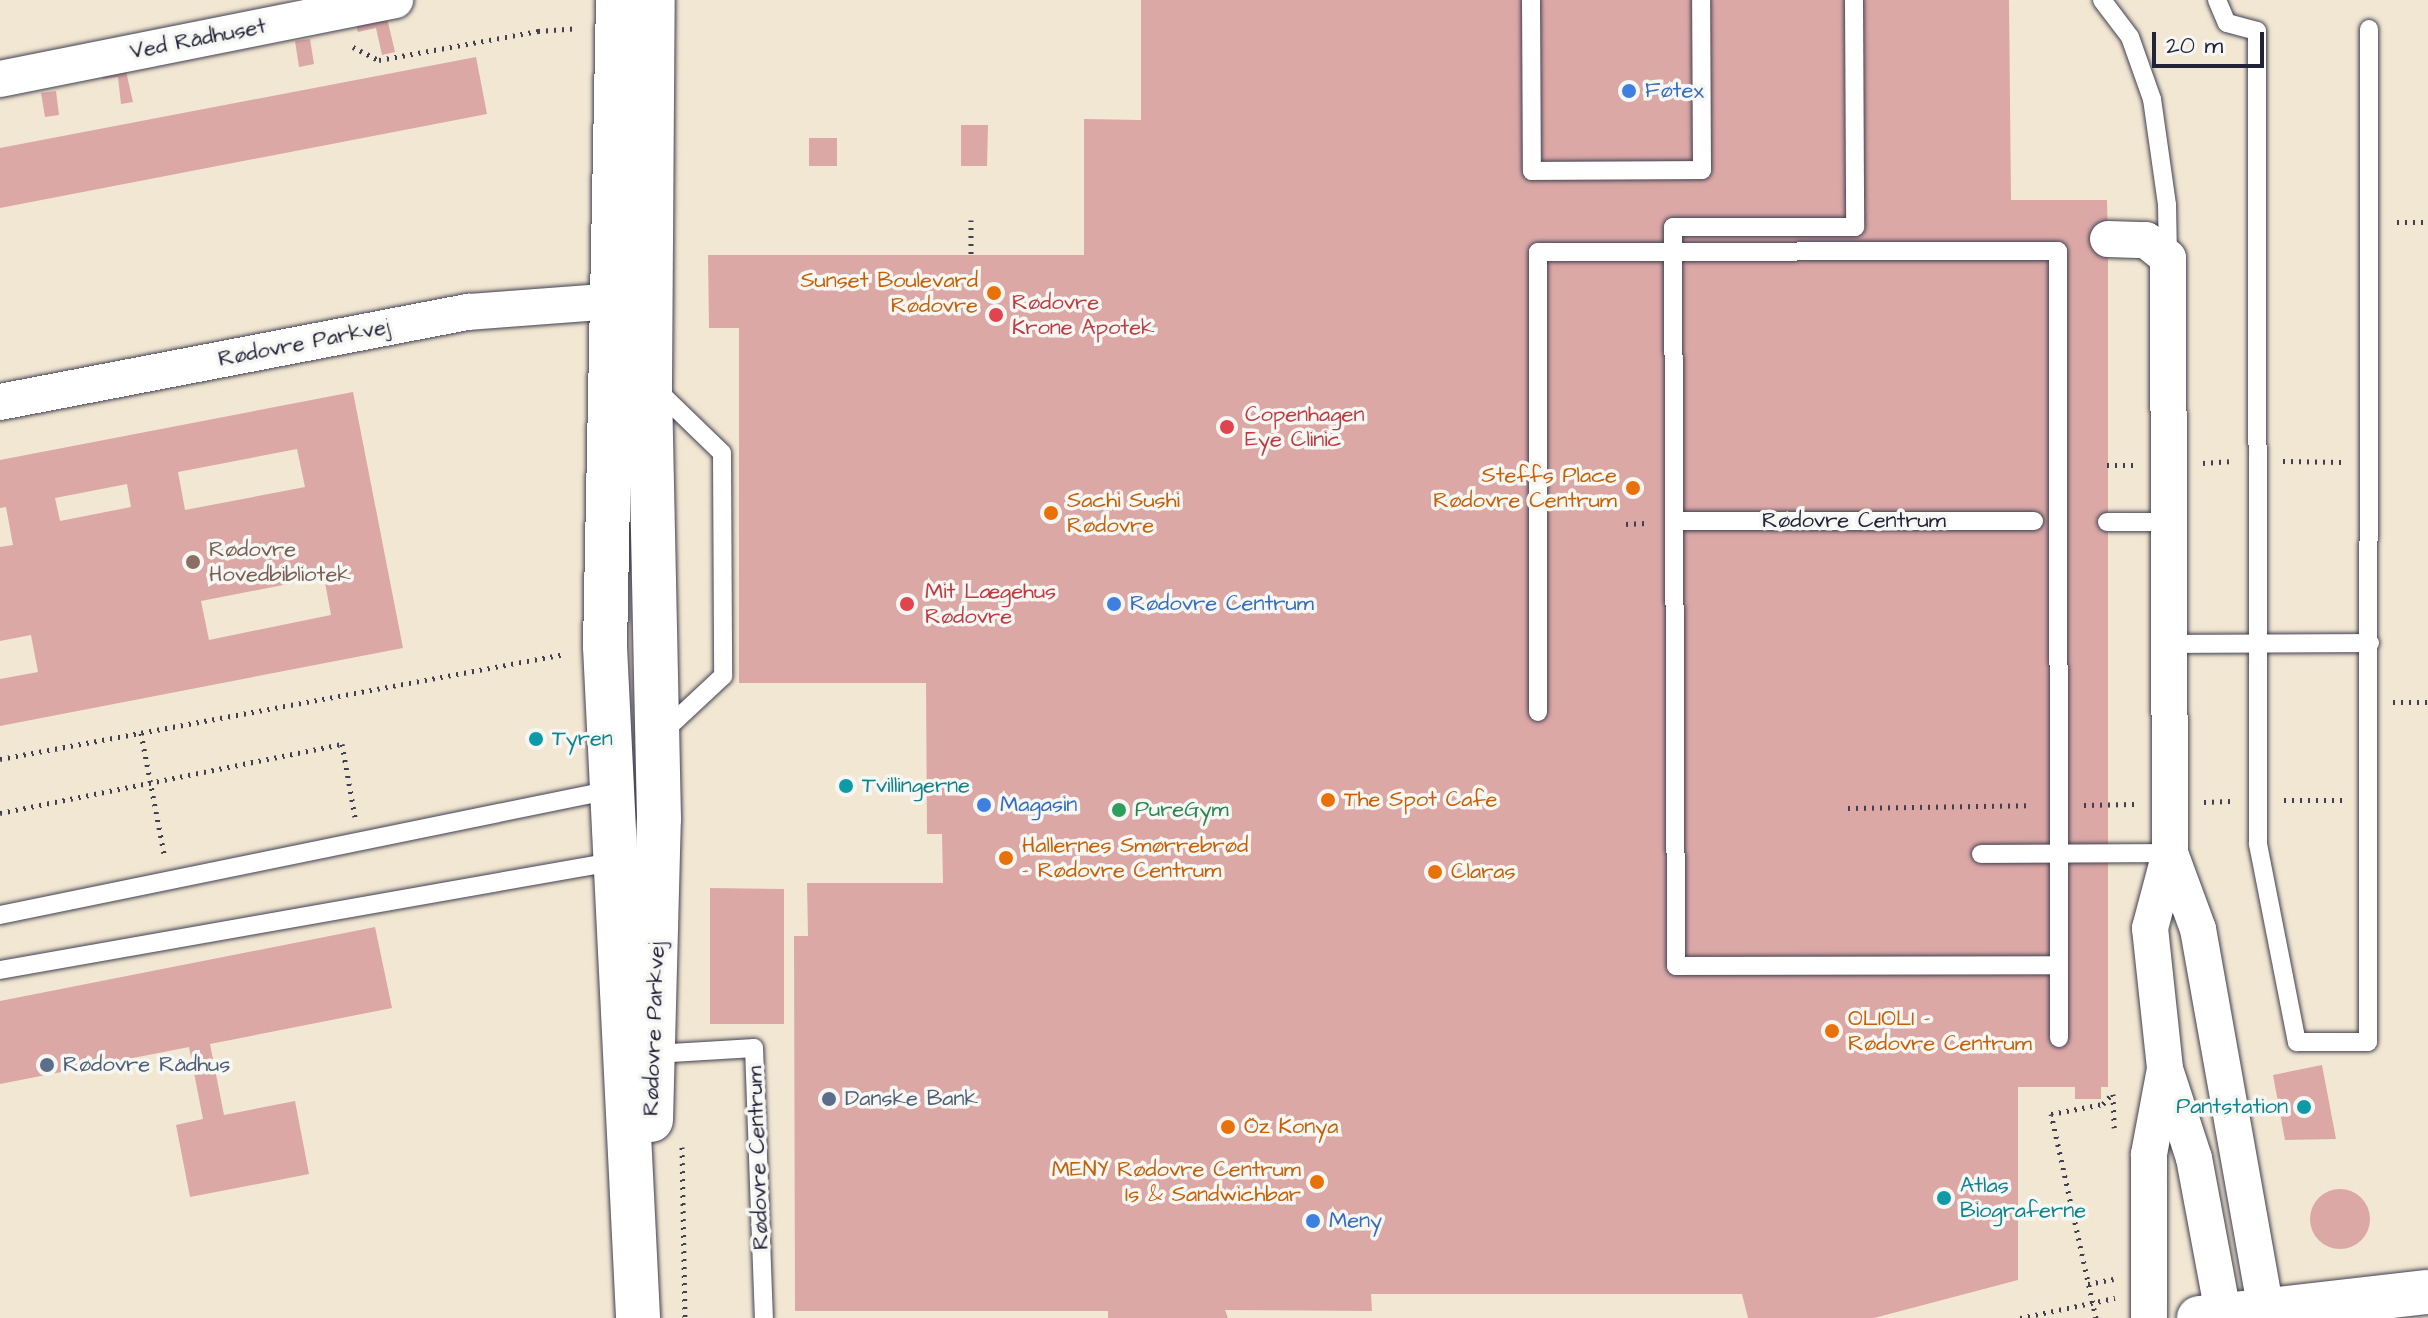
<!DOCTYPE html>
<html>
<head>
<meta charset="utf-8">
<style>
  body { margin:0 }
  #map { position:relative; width:2428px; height:1318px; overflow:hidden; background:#f2e7d2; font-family:"Architects Daughter",sans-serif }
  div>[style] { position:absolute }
  .building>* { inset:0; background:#dba8a6 }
  .round { border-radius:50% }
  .path>* { height:5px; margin-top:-2.5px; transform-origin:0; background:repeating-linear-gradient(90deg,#414052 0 2px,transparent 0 8px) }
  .roads { filter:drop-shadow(0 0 2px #414052) drop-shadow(0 0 2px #414052) }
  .service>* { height:18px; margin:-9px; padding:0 9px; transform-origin:9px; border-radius:9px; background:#fff }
  .minor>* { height:36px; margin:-18px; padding:0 18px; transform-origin:18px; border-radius:18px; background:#fff }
  .tertiary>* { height:44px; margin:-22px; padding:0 22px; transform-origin:22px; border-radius:22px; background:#fff }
  .dots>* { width:22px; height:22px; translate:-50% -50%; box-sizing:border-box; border:4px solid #f6f6f2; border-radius:50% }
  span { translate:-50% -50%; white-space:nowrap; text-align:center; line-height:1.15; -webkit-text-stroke:7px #f6f6f2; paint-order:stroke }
  .street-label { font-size:22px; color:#22223b }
  .shop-label { font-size:22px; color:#366cbe }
  .left { translate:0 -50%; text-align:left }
  .food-label { font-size:22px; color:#c56008 }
  .right { translate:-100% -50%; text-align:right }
  .health-label { font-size:22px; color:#be3a42 }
  .education-label { font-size:22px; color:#785e54 }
  .culture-label { font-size:22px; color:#0d838f }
  .leisure-label { font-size:22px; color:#27864d }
  .service-label { font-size:22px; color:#4e5e75 }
  .scale { position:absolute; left:2152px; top:32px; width:112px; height:36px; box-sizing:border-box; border:4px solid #22223b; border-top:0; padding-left:10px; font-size:24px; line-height:28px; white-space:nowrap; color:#22223b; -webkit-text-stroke:6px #f6f6f2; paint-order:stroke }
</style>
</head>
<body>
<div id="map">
  <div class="building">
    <div style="clip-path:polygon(1141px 0,2009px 0,2011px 200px,2107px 200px,2108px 239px,2108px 1087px,2101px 1087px,2101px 1099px,2075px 1099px,2075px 1087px,2018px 1087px,2018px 1280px,1874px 1318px,1748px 1318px,1742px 1294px,1371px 1294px,1372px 1311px,1225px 1310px,1228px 1318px,1108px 1318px,1108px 1311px,795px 1311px,794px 936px,808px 936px,807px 883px,943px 883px,942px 834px,927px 834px,926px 683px,739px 683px,739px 328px,709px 328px,708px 255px,1084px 255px,1084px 119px,1141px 120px)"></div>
    <div style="clip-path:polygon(387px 18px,395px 52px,382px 55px,376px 28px,358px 32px,356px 25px)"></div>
    <div style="clip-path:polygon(310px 39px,314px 64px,299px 67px,295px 41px)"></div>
    <div style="clip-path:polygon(476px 57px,487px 114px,0 208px,0 148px)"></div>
    <div style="clip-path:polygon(126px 71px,133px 102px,121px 104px,118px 77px,103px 79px,102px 74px)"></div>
    <div style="clip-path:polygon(56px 91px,59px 115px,45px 117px,41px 93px)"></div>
    <div style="clip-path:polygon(961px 125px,988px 125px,987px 166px,961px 166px)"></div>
    <div style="clip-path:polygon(809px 138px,837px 138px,837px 166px,809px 166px)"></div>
    <div style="clip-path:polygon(evenodd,353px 392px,403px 648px,0 726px,0 679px,38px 672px,31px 635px,0 641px,0 547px,13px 545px,6px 507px,0 508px,0 460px,353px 392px,297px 449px,305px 487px,185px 510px,178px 472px,297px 449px,353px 392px,127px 484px,131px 507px,60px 521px,55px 498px,127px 484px,353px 392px,324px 577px,331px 615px,209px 640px,201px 601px,324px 577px)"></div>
    <div style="clip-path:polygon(710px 888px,784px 889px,784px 1024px,710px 1024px)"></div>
    <div style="clip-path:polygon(375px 927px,392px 1008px,210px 1044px,224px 1115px,295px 1101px,309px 1174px,190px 1197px,176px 1125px,203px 1119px,189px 1047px,0 1084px,0 1001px)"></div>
    <div style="clip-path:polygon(2322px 1065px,2336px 1139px,2285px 1140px,2273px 1075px)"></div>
    <div class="round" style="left:2310px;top:1189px;width:60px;height:60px"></div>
  </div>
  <div class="path">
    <div style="left:353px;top:47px;width:29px;rotate:27deg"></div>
    <div style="left:379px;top:60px;width:162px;rotate:-10.3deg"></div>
    <div style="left:538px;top:31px;width:39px;rotate:-4deg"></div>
    <div style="left:971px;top:220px;width:35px;rotate:90deg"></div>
    <div style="left:2397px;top:222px;width:31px"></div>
    <div style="left:2283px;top:461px;width:58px;rotate:1deg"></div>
    <div style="left:2203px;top:463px;width:26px;rotate:-4deg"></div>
    <div style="left:2107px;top:465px;width:26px"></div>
    <div style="left:1626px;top:524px;width:20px;rotate:-3deg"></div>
    <div style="left:2393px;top:702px;width:35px"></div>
    <div style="left:141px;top:733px;width:123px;rotate:79.2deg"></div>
    <div style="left:0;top:759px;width:575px;rotate:-10.53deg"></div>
    <div style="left:2284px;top:800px;width:58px"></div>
    <div style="left:2204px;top:802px;width:26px;rotate:-2deg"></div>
    <div style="left:2084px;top:805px;width:50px;rotate:-1.1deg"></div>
    <div style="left:1848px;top:808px;width:182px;rotate:-0.9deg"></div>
    <div style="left:0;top:813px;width:349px;rotate:-11.4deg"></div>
    <div style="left:342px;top:744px;width:74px;rotate:79.9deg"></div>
    <div style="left:2113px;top:1094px;width:34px;rotate:88deg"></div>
    <div style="left:682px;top:1147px;width:171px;rotate:89deg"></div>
    <div style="left:2088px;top:1284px;width:26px;rotate:-11deg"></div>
    <div style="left:2020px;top:1318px;width:97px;rotate:-11.9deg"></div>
    <div style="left:2096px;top:1318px;width:209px;rotate:-102.4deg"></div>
    <div style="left:2051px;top:1114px;width:53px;rotate:-10.9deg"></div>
    <div style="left:2103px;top:1104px;width:15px;rotate:-48deg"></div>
  </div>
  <div class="roads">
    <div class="service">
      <div style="left:1531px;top:0;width:171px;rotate:89.7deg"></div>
      <div style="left:1532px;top:171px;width:170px;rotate:-0.3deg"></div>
      <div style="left:1702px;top:170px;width:170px;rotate:-90.3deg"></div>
      <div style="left:1854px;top:0;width:227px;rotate:89.7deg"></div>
      <div style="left:1855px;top:227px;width:182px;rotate:180deg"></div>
      <div style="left:1673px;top:227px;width:739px;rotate:89.77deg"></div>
      <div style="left:1676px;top:966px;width:383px;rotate:-0.1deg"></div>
      <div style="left:2102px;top:0;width:46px;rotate:52.9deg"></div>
      <div style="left:2130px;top:37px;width:66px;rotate:70.5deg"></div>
      <div style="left:2152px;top:99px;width:107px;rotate:81.9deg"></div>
      <div style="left:2167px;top:205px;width:53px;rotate:88.9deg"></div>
      <div style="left:2217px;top:0;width:25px;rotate:67deg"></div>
      <div style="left:2227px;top:23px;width:31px;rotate:15deg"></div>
      <div style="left:2257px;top:31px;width:813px;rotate:89.93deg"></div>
      <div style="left:2258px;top:844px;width:202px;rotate:78.9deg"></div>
      <div style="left:2297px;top:1042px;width:71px"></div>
      <div style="left:2368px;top:1042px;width:1013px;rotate:-89.94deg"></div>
      <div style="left:655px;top:388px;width:93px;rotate:44.1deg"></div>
      <div style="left:722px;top:453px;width:223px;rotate:89.7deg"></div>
      <div style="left:723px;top:676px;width:82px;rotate:137deg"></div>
      <div style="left:1675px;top:521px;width:359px"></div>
      <div style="left:2107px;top:522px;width:62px"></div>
      <div style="left:2169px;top:644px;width:201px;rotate:-0.3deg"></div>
      <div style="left:1538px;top:712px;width:460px;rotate:-90deg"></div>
      <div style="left:1538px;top:252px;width:520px;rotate:-0.11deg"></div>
      <div style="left:2058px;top:251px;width:787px;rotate:89.93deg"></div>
      <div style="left:1981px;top:854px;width:189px;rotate:-0.3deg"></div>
      <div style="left:0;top:915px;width:624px;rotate:-11.56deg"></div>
      <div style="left:0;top:970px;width:621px;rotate:-10.01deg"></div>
      <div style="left:655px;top:1054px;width:99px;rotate:-3.5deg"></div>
      <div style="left:754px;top:1048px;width:270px;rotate:87.9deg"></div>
    </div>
    <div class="minor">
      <div style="left:0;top:79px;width:403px;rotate:-11.3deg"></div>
      <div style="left:2108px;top:239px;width:38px;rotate:2deg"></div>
      <div style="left:2146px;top:240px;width:28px;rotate:39deg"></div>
      <div style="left:2168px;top:258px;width:595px;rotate:89.81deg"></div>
      <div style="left:2170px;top:853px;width:78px;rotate:104.9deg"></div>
      <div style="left:2150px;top:928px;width:142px;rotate:83.9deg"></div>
      <div style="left:2165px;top:1069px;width:94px;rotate:72deg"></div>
      <div style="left:2194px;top:1158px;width:163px;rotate:79.4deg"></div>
      <div style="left:0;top:402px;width:477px;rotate:-10.9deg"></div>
      <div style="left:468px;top:312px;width:171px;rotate:-4.3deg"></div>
      <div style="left:2170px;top:853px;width:81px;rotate:69.8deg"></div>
      <div style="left:2198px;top:929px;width:395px;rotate:79.9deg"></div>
      <div style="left:2149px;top:1318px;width:164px;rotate:-90deg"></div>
      <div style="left:2149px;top:1154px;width:81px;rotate:-79.4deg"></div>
    </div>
    <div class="tertiary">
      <div style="left:618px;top:0;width:647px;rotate:91.15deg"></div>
      <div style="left:605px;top:647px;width:672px;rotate:87.18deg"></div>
      <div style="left:651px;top:1120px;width:301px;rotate:-88.5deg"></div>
      <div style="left:659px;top:819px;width:436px;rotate:-91.2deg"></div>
      <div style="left:650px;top:383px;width:383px;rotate:-89.6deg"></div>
      <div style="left:2199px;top:1318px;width:230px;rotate:-6.5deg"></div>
    </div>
  </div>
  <div class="dots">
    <div style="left:1629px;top:91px;background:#3f7fe0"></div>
    <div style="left:994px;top:293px;background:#e8710a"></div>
    <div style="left:996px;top:315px;background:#e0444e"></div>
    <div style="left:1227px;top:427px;background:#e0444e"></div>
    <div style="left:1633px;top:488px;background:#e8710a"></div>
    <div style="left:1051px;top:513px;background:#e8710a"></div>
    <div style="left:193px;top:562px;background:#8d6e63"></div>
    <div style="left:907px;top:604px;background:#e0444e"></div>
    <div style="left:1114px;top:604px;background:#3f7fe0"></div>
    <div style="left:536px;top:739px;background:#0f9aa8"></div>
    <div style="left:846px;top:786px;background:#0f9aa8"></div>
    <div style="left:1328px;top:800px;background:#e8710a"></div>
    <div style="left:984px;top:805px;background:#3f7fe0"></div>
    <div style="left:1119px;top:810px;background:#2e9e5b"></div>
    <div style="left:1006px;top:858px;background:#e8710a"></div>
    <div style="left:1435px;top:872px;background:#e8710a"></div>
    <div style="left:1832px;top:1031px;background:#e8710a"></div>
    <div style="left:47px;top:1065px;background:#5c6f8a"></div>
    <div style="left:829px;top:1099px;background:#5c6f8a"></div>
    <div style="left:2304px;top:1107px;background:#0f9aa8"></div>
    <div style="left:1228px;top:1127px;background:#e8710a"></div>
    <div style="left:1317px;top:1182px;background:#e8710a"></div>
    <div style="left:1944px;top:1198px;background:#0f9aa8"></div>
    <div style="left:1313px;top:1221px;background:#3f7fe0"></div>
  </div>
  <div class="street-label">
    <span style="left:198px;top:39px;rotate:-11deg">Ved Rådhuset</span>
    <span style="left:304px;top:343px;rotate:-11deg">Rødovre Parkvej</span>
    <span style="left:1854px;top:521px">Rødovre Centrum</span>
    <span style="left:654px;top:1029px;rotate:-88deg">Rødovre Parkvej</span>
    <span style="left:758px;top:1158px;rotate:-92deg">Rødovre Centrum</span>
  </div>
  <div class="shop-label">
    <span class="left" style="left:1645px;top:91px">Føtex</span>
    <span class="left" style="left:1130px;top:604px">Rødovre Centrum</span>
    <span class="left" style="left:1000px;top:805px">Magasin</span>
    <span class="left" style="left:1329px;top:1221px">Meny</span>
  </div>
  <div class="food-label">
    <span class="right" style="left:978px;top:293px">Sunset Boulevard<br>Rødovre</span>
    <span class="right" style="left:1617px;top:488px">Steffs Place<br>Rødovre Centrum</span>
    <span class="left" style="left:1067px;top:513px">Sachi Sushi<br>Rødovre</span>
    <span class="left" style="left:1344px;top:800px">The Spot Cafe</span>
    <span class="left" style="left:1022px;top:858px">Hallernes Smørrebrød<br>- Rødovre Centrum</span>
    <span class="left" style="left:1451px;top:872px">Claras</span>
    <span class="left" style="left:1848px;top:1031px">OLIOLI -<br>Rødovre Centrum</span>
    <span class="left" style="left:1244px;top:1127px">Öz Konya</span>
    <span class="right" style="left:1301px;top:1182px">MENY Rødovre Centrum<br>Is &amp; Sandwichbar</span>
  </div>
  <div class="health-label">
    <span class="left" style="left:1012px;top:315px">Rødovre<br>Krone Apotek</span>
    <span class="left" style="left:1245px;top:427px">Copenhagen<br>Eye Clinic</span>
    <span class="left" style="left:925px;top:604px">Mit Lægehus<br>Rødovre</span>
  </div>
  <div class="education-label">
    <span class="left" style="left:209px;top:562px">Rødovre<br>Hovedbibliotek</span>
  </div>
  <div class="culture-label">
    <span class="left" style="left:552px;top:739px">Tyren</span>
    <span class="left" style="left:862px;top:786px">Tvillingerne</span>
    <span class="right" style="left:2288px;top:1107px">Pantstation</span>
    <span class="left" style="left:1960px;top:1198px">Atlas<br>Biograferne</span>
  </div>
  <div class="leisure-label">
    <span class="left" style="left:1135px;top:810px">PureGym</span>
  </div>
  <div class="service-label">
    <span class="left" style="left:63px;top:1065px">Rødovre Rådhus</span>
    <span class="left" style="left:845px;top:1099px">Danske Bank</span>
  </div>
  <div class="scale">20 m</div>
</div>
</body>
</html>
